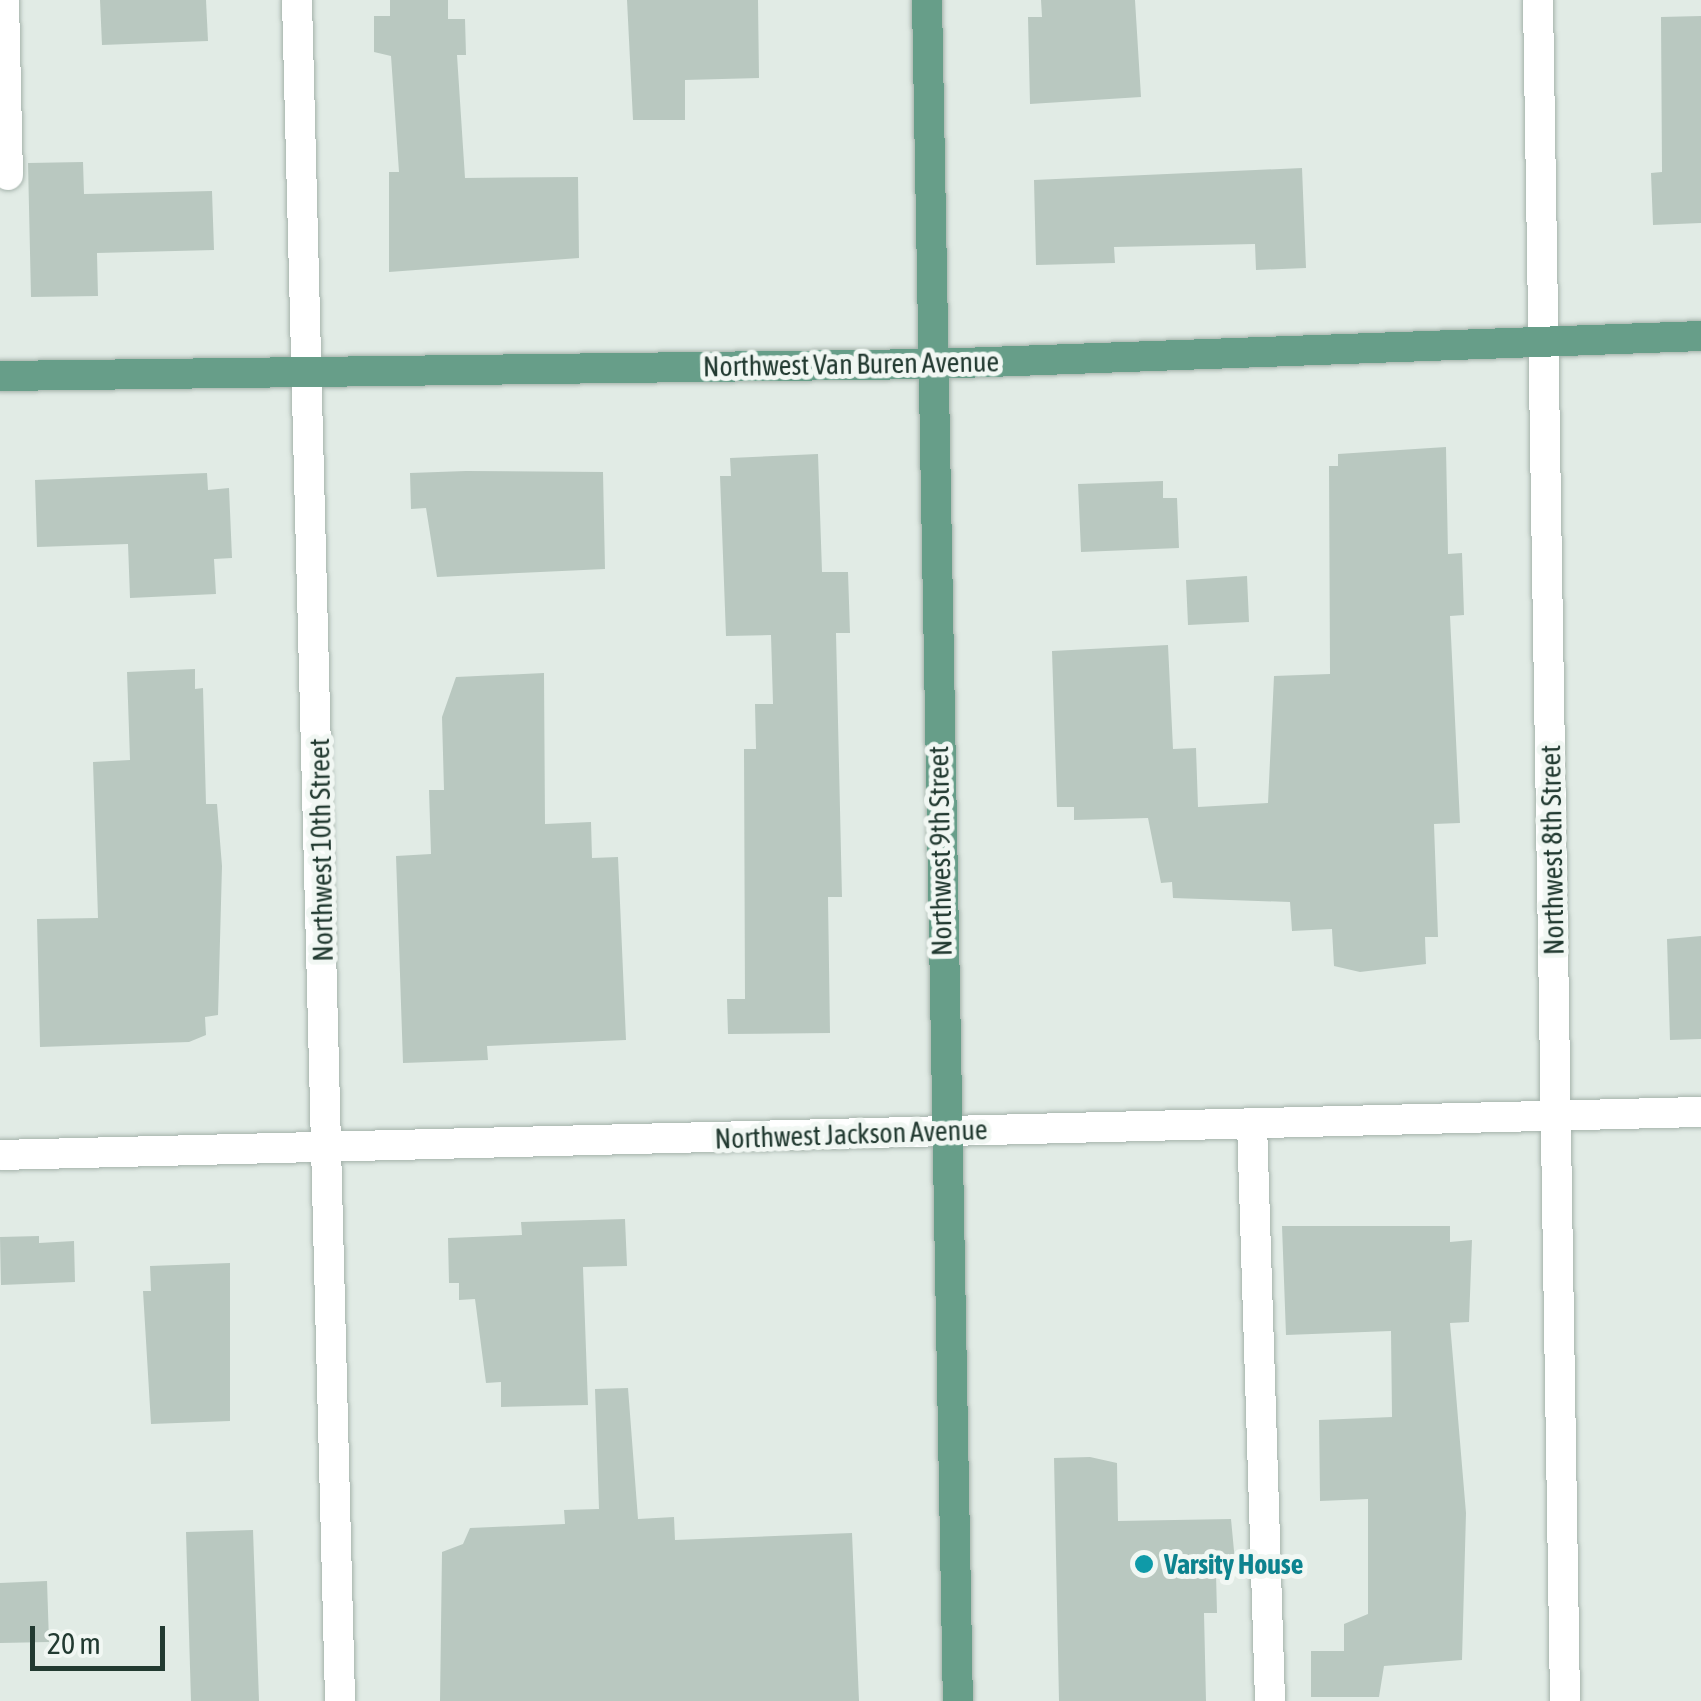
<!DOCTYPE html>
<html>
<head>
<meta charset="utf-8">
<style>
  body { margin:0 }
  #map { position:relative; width:1701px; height:1701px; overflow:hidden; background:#e1ebe5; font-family:"Asap Condensed",sans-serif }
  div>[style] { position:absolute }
  .building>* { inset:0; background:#b9c8c0 }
  .roads { filter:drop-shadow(0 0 2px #a4b2ab) drop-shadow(0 0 2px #a4b2ab) }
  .minor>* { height:30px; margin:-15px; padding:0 15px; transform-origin:15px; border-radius:15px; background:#fff }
  .major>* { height:30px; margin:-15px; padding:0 15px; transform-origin:15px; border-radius:15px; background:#679e89 }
  .dots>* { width:28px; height:28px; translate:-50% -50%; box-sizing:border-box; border:5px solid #f1f7f3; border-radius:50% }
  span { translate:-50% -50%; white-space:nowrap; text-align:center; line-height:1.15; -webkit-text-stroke:10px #f1f7f3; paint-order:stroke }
  .street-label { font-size:28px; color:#223a31 }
  .culture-label { font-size:28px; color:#0d838f; font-weight:700 }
  .left { translate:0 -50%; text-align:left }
  .scale { position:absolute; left:30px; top:1626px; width:135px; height:45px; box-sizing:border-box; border:5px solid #223a31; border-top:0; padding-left:12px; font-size:30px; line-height:35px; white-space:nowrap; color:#223a31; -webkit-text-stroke:8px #f1f7f3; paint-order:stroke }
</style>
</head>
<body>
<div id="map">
  <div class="building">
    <div style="clip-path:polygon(100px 0,206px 0,208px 41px,102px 45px)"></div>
    <div style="clip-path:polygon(390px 0,448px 0,448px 19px,465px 19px,466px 55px,457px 55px,465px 178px,578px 177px,579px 258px,389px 272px,389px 172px,399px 172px,391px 56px,374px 52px,374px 16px,390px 16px)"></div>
    <div style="clip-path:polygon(627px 0,758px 0,759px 78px,685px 80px,685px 120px,633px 120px)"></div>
    <div style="clip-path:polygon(1041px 0,1135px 0,1141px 97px,1030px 104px,1028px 17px,1042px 17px)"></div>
    <div style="clip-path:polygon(1701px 16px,1701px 223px,1653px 225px,1651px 173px,1662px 172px,1661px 17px)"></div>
    <div style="clip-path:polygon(83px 162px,84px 194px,212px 191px,214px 250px,97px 253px,98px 296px,31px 297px,28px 163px)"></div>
    <div style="clip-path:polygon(1302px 168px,1306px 268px,1256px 270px,1255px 244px,1114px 247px,1115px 263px,1036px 265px,1034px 180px)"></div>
    <div style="clip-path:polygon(1446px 447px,1448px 554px,1462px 553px,1464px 615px,1450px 616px,1460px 823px,1434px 824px,1438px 937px,1425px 937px,1426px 964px,1360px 972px,1334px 966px,1332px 929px,1292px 931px,1290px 902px,1173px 898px,1172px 882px,1161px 883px,1148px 818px,1074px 820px,1074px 807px,1057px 807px,1052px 651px,1168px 645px,1173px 749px,1196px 748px,1198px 807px,1268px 803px,1274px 676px,1330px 674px,1329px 466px,1338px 466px,1338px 454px)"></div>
    <div style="clip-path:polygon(818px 454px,822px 572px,848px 572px,850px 633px,836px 633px,842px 897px,828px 897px,830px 1033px,728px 1034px,727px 999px,745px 999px,744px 749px,756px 749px,755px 704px,773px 704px,771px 635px,726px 636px,720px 476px,731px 476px,730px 458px)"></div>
    <div style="clip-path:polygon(466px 471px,603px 472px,605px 569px,437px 577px,426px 508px,411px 509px,410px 473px)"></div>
    <div style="clip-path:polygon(207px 473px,208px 490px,229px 488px,232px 558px,214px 559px,216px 594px,130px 598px,128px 544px,37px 547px,35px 480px)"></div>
    <div style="clip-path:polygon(1163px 481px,1163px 498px,1177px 498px,1179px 548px,1081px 552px,1078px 484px)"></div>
    <div style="clip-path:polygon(1247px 576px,1249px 622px,1188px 625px,1186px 580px)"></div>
    <div style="clip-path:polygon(195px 669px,195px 689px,203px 688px,206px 804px,217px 804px,222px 866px,218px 1015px,205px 1017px,206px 1035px,189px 1042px,40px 1047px,37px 919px,98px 918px,93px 762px,130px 760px,127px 672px)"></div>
    <div style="clip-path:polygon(544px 673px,545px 824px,591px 822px,592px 858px,618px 857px,626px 1040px,487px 1046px,488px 1060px,403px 1063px,396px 856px,431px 854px,429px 790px,444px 790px,442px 717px,456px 677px)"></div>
    <div style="clip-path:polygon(1701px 936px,1701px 1039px,1670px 1040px,1667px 939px)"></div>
    <div style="clip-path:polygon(625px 1219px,627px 1266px,583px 1267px,588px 1405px,501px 1407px,501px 1382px,486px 1383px,475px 1299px,459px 1300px,459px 1283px,449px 1283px,448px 1238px,522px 1235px,521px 1222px)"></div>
    <div style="clip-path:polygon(1282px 1226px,1450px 1226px,1450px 1242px,1472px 1240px,1469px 1322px,1450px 1323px,1466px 1513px,1462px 1660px,1384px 1666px,1379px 1697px,1311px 1697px,1311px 1651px,1344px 1651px,1344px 1624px,1368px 1614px,1368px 1499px,1320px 1501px,1319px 1420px,1392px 1417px,1391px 1331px,1286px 1335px)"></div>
    <div style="clip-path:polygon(39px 1236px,39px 1243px,74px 1241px,75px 1282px,1px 1285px,0 1237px)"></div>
    <div style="clip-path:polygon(230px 1263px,230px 1421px,151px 1424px,143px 1291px,151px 1291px,150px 1266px)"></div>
    <div style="clip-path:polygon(628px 1388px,638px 1519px,674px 1517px,675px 1540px,852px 1533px,859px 1701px,440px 1701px,442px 1552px,463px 1544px,470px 1528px,565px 1524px,564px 1510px,599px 1509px,595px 1389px)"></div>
    <div style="clip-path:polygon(1090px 1457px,1117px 1463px,1118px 1521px,1231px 1519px,1236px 1572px,1216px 1573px,1217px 1613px,1204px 1613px,1206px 1701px,1059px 1701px,1054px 1458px)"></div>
    <div style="clip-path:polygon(253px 1530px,259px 1701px,191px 1701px,186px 1532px)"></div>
    <div style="clip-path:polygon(47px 1581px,49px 1642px,0 1643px,0 1583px)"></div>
  </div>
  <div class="roads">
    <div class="minor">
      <div style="left:4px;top:0;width:175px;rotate:88.7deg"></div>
      <div style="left:297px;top:0;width:1702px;rotate:88.55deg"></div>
      <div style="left:1538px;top:0;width:1701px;rotate:89.09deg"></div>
      <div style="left:1252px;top:1124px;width:577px;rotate:88.21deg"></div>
      <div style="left:0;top:1155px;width:1702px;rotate:-1.45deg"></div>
    </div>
    <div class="major">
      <div style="left:927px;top:0;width:1701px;rotate:88.96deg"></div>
      <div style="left:0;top:376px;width:934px;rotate:-0.74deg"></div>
      <div style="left:934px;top:364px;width:768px;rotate:-2.09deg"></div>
    </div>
  </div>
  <div class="dots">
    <div style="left:1144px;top:1564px;background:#0f9aa8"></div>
  </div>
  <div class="street-label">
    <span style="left:851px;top:364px;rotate:-1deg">Northwest Van Buren Avenue</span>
    <span style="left:321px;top:850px;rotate:-91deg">Northwest 10th Street</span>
    <span style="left:1552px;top:850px;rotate:-91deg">Northwest 8th Street</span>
    <span style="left:940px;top:851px;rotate:-91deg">Northwest 9th Street</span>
    <span style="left:851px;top:1134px;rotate:-2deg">Northwest Jackson Avenue</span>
  </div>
  <div class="culture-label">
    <span class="left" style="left:1164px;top:1564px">Varsity House</span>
  </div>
  <div class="scale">20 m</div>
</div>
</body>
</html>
